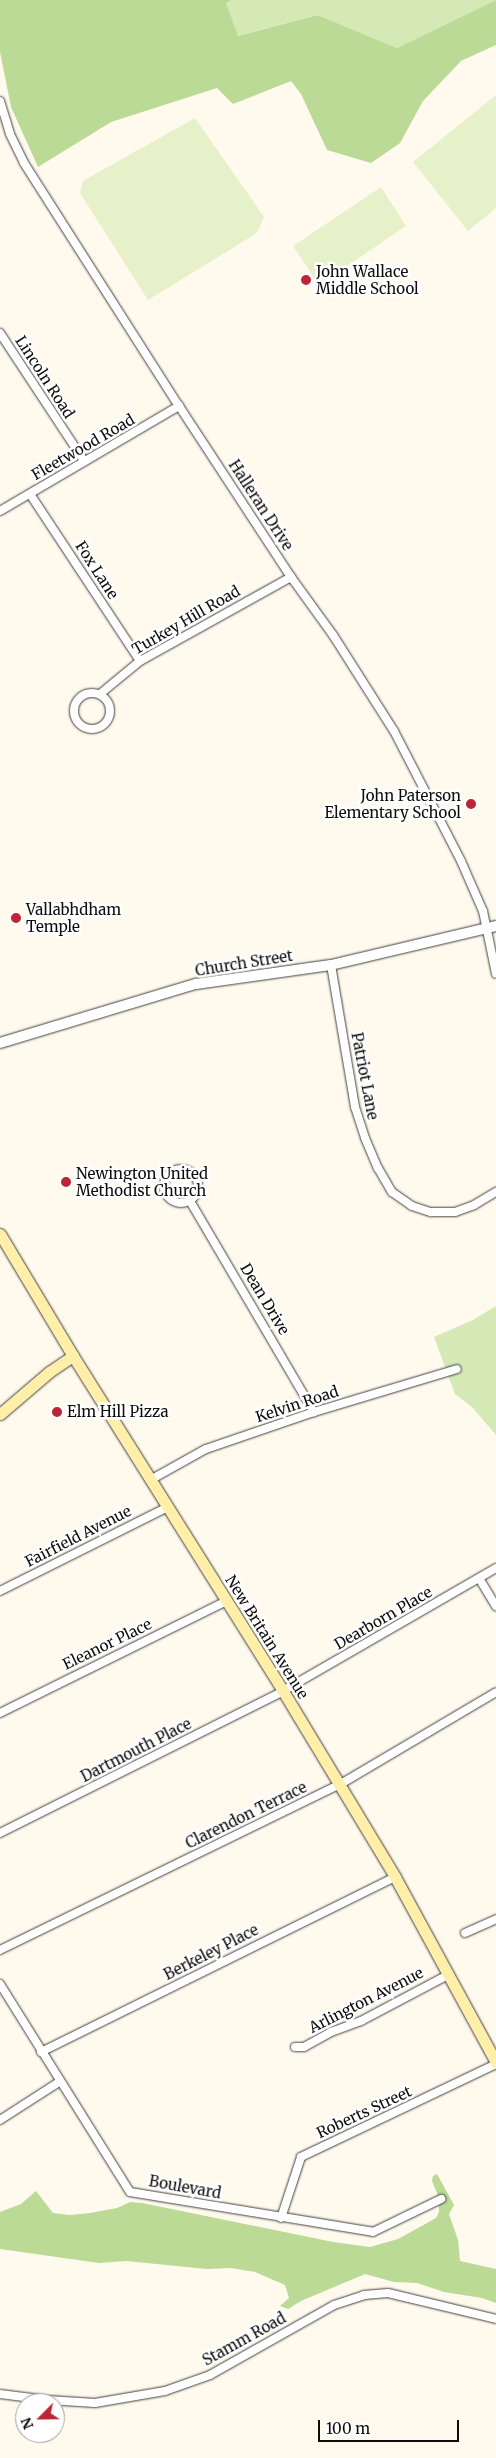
<!DOCTYPE html>
<html>
<head>
<meta charset="utf-8">
<style>
  body { margin:0 }
  #map { position:relative; width:496px; height:2458px; overflow:hidden; background:#fffaed; font-family:Merriweather,serif }
  div>[style] { position:absolute }
  .green>* { inset:0; background:#d5e9b7 }
  .forest>* { inset:0; background:#bada96 }
  .pitch>* { inset:0; background:#e6f0c9 }
  .roads { filter:drop-shadow(0 0 1px #404040) drop-shadow(0 0 1px #404040) }
  .minor>* { height:8px; margin:-4px; padding:0 4px; transform-origin:4px; border-radius:4px; background:#fff }
  .minor>.ring { margin:-4px; padding:0; box-sizing:content-box; background:none; border:8px solid #fff; border-radius:50% }
  .tertiary>* { height:10px; margin:-5px; padding:0 5px; transform-origin:5px; border-radius:5px; background:#fff }
  .secondary>* { height:11px; margin:-5.5px; padding:0 5.5px; transform-origin:5.5px; border-radius:5.5px; background:#ffefa8 }
  .dots>* { width:14px; height:14px; translate:-50% -50%; box-sizing:border-box; border:2px solid #fff; border-radius:50% }
  span { translate:-50% -50%; white-space:nowrap; text-align:center; line-height:1.15; -webkit-text-stroke:5px #fff; paint-order:stroke }
  .poi-label { font-size:15px; color:#0d0d0d }
  .left { translate:0 -50%; text-align:left }
  .right { translate:-100% -50%; text-align:right }
  .street-label { font-size:15px; color:#0d0d0d }
  .north { position:absolute; left:15px; top:2393px; width:50px; height:50px; box-sizing:border-box; background:#fff; border:1px solid #9e9e9e; border-radius:50%; rotate:247deg; font-size:14px; font-weight:700; line-height:20px; text-align:center; color:#0d0d0d }
  .north::after { content:''; display:block; margin:auto; width:18px; height:22px; background:#bd2537; clip-path:polygon(50% 0,100% 100%,50% 72%,0 100%) }
  .scale { position:absolute; left:318px; top:2420px; width:141px; height:22px; box-sizing:border-box; border:2px solid #0d0d0d; border-top:0; padding-left:6px; font-size:15px; line-height:18px; white-space:nowrap; color:#0d0d0d; -webkit-text-stroke:4px #fff; paint-order:stroke }
</style>
</head>
<body>
<div id="map">
  <div class="green">
    <div style="clip-path:polygon(232px 0,496px 0,397px 48px,318px 15px,237px 36px,226px 3px)"></div>
    <div style="clip-path:polygon(496px 1306px,496px 1435px,472px 1407px,455px 1394px,434px 1337px,473px 1320px)"></div>
  </div>
  <div class="forest">
    <div style="clip-path:polygon(0 0,232px 0,226px 3px,238px 36px,318px 15px,397px 48px,496px 0,496px 45px,461px 61px,423px 101px,400px 143px,371px 163px,327px 150px,301px 94px,291px 81px,233px 104px,217px 88px,111px 122px,38px 167px,11px 107px,0 52px)"></div>
    <div style="clip-path:polygon(437px 2174px,454px 2205px,449px 2214px,458px 2240px,460px 2261px,496px 2269px,496px 2303px,482px 2298px,444px 2292px,417px 2283px,394px 2282px,365px 2274px,301px 2301px,288px 2309px,280px 2306px,289px 2298px,285px 2285px,255px 2272px,231px 2268px,207px 2269px,126px 2261px,99px 2263px,0 2249px,0 2212px,21px 2204px,36px 2191px,53px 2213px,70px 2215px,90px 2213px,117px 2208px,130px 2202px,142px 2203px,333px 2242px,370px 2247px,398px 2239px,436px 2218px,439px 2212px,439px 2198px,432px 2181px,433px 2176px)"></div>
  </div>
  <div class="pitch">
    <div style="clip-path:polygon(496px 95px,496px 208px,468px 231px,413px 162px)"></div>
    <div style="clip-path:polygon(195px 118px,264px 217px,257px 233px,148px 300px,80px 193px,83px 181px)"></div>
    <div style="clip-path:polygon(381px 187px,406px 226px,319px 285px,293px 246px)"></div>
  </div>
  <div class="roads">
    <div class="minor">
      <div style="left:0;top:101px;width:34px;rotate:73deg"></div>
      <div style="left:10px;top:134px;width:32px;rotate:64deg"></div>
      <div style="left:24px;top:163px;width:288px;rotate:57.5deg"></div>
      <div style="left:179px;top:406px;width:204px;rotate:56.8deg"></div>
      <div style="left:291px;top:577px;width:72px;rotate:54.1deg"></div>
      <div style="left:333px;top:635px;width:114px;rotate:57.6deg"></div>
      <div style="left:394px;top:731px;width:146px;rotate:62.7deg"></div>
      <div style="left:461px;top:861px;width:55px;rotate:66.3deg"></div>
      <div style="left:483px;top:911px;width:64px;rotate:78.3deg"></div>
      <div style="left:0;top:333px;width:153px;rotate:56.7deg"></div>
      <div style="left:30px;top:494px;width:200px;rotate:56.6deg"></div>
      <div style="left:0;top:511px;width:208px;rotate:-30.4deg"></div>
      <div class="ring" style="left:74px;top:693px;width:28px;height:28px"></div>
      <div style="left:100px;top:694px;width:52px;rotate:-39.5deg"></div>
      <div style="left:140px;top:661px;width:173px;rotate:-29.1deg"></div>
      <div style="left:331px;top:965px;width:144px;rotate:80.4deg"></div>
      <div style="left:355px;top:1107px;width:33px;rotate:72deg"></div>
      <div style="left:365px;top:1138px;width:33px;rotate:67deg"></div>
      <div style="left:378px;top:1168px;width:28px;rotate:60deg"></div>
      <div style="left:392px;top:1192px;width:24px;rotate:35deg"></div>
      <div style="left:412px;top:1206px;width:20px;rotate:18deg"></div>
      <div style="left:431px;top:1212px;width:24px"></div>
      <div style="left:455px;top:1212px;width:20px;rotate:-20deg"></div>
      <div style="left:474px;top:1205px;width:26px;rotate:-31deg"></div>
      <div class="ring" style="left:164px;top:1169px;width:26px;height:26px"></div>
      <div style="left:190px;top:1201px;width:245px;rotate:59.6deg"></div>
      <div style="left:152px;top:1479px;width:62px;rotate:-29.1deg"></div>
      <div style="left:206px;top:1449px;width:114px;rotate:-18.9deg"></div>
      <div style="left:314px;top:1412px;width:149px;rotate:-16.7deg"></div>
      <div style="left:479px;top:1578px;width:33px;rotate:59deg"></div>
      <div style="left:0;top:1591px;width:188px;rotate:-26.6deg"></div>
      <div style="left:0;top:1713px;width:253px;rotate:-26.3deg"></div>
      <div style="left:0;top:1833px;width:317px;rotate:-26.6deg"></div>
      <div style="left:283px;top:1691px;width:246px;rotate:-30deg"></div>
      <div style="left:465px;top:1933px;width:34px;rotate:-24deg"></div>
      <div style="left:0;top:1950px;width:377px;rotate:-26deg"></div>
      <div style="left:339px;top:1785px;width:182px;rotate:-30.6deg"></div>
      <div style="left:0;top:1984px;width:245px;rotate:58deg"></div>
      <div style="left:130px;top:2192px;width:246px;rotate:9.3deg"></div>
      <div style="left:373px;top:2232px;width:76px;rotate:-25.9deg"></div>
      <div style="left:295px;top:2047px;width:9px"></div>
      <div style="left:304px;top:2047px;width:31px;rotate:-29deg"></div>
      <div style="left:331px;top:2032px;width:32px;rotate:-20deg"></div>
      <div style="left:361px;top:2021px;width:98px;rotate:-27.9deg"></div>
      <div style="left:41px;top:2052px;width:395px;rotate:-26.3deg"></div>
      <div style="left:0;top:2120px;width:70px;rotate:-32.8deg"></div>
      <div style="left:281px;top:2218px;width:64px;rotate:-71.8deg"></div>
      <div style="left:301px;top:2157px;width:216px;rotate:-25.5deg"></div>
      <div style="left:0;top:2394px;width:48px;rotate:7.1deg"></div>
      <div style="left:48px;top:2400px;width:47px;rotate:3.7deg"></div>
      <div style="left:95px;top:2403px;width:71px;rotate:-9.7deg"></div>
      <div style="left:165px;top:2391px;width:48px;rotate:-19.6deg"></div>
      <div style="left:210px;top:2375px;width:142px;rotate:-29.4deg"></div>
      <div style="left:334px;top:2305px;width:32px;rotate:-18deg"></div>
      <div style="left:364px;top:2295px;width:24px;rotate:-5deg"></div>
      <div style="left:388px;top:2293px;width:111px;rotate:13.5deg"></div>
    </div>
    <div class="tertiary">
      <div style="left:0;top:1043px;width:205px;rotate:-16.8deg"></div>
      <div style="left:196px;top:984px;width:136px;rotate:-8deg"></div>
      <div style="left:331px;top:965px;width:170px;rotate:-13.3deg"></div>
    </div>
    <div class="secondary">
      <div style="left:0;top:1234px;width:142px;rotate:59.1deg"></div>
      <div style="left:73px;top:1356px;width:395px;rotate:57.9deg"></div>
      <div style="left:283px;top:1691px;width:217px;rotate:58.9deg"></div>
      <div style="left:395px;top:1877px;width:211px;rotate:61.4deg"></div>
      <div style="left:0;top:1414px;width:65px;rotate:-40.6deg"></div>
      <div style="left:49px;top:1372px;width:29px;rotate:-34deg"></div>
    </div>
  </div>
  <div class="dots">
    <div style="left:306px;top:280px;background:#bd2537"></div>
    <div style="left:471px;top:804px;background:#bd2537"></div>
    <div style="left:16px;top:918px;background:#bd2537"></div>
    <div style="left:66px;top:1182px;background:#bd2537"></div>
    <div style="left:57px;top:1412px;background:#bd2537"></div>
  </div>
  <div class="poi-label">
    <span class="left" style="left:316px;top:280px">John Wallace<br>Middle School</span>
    <span class="right" style="left:461px;top:804px">John Paterson<br>Elementary School</span>
    <span class="left" style="left:26px;top:918px">Vallabhdham<br>Temple</span>
    <span class="left" style="left:76px;top:1182px">Newington United<br>Methodist Church</span>
    <span class="left" style="left:67px;top:1412px">Elm Hill Pizza</span>
  </div>
  <div class="street-label">
    <span style="left:45px;top:377px;rotate:57deg">Lincoln Road</span>
    <span style="left:83px;top:447px;rotate:-30deg">Fleetwood Road</span>
    <span style="left:261px;top:505px;rotate:57deg">Halleran Drive</span>
    <span style="left:97px;top:570px;rotate:57deg">Fox Lane</span>
    <span style="left:186px;top:620px;rotate:-30deg">Turkey Hill Road</span>
    <span style="left:244px;top:963px;rotate:-9deg">Church Street</span>
    <span style="left:365px;top:1076px;rotate:79deg">Patriot Lane</span>
    <span style="left:265px;top:1299px;rotate:59deg">Dean Drive</span>
    <span style="left:297px;top:1404px;rotate:-18deg">Kelvin Road</span>
    <span style="left:78px;top:1536px;rotate:-27deg">Fairfield Avenue</span>
    <span style="left:383px;top:1618px;rotate:-30deg">Dearborn Place</span>
    <span style="left:267px;top:1637px;rotate:58deg">New Britain Avenue</span>
    <span style="left:107px;top:1644px;rotate:-26deg">Eleanor Place</span>
    <span style="left:136px;top:1750px;rotate:-27deg">Dartmouth Place</span>
    <span style="left:246px;top:1815px;rotate:-26deg">Clarendon Terrace</span>
    <span style="left:211px;top:1952px;rotate:-27deg">Berkeley Place</span>
    <span style="left:366px;top:2000px;rotate:-27deg">Arlington Avenue</span>
    <span style="left:364px;top:2112px;rotate:-25deg">Roberts Street</span>
    <span style="left:185px;top:2187px;rotate:10deg">Boulevard</span>
    <span style="left:244px;top:2339px;rotate:-29deg">Stamm Road</span>
  </div>
  <div class="north">N</div>
  <div class="scale">100 m</div>
</div>
</body>
</html>
